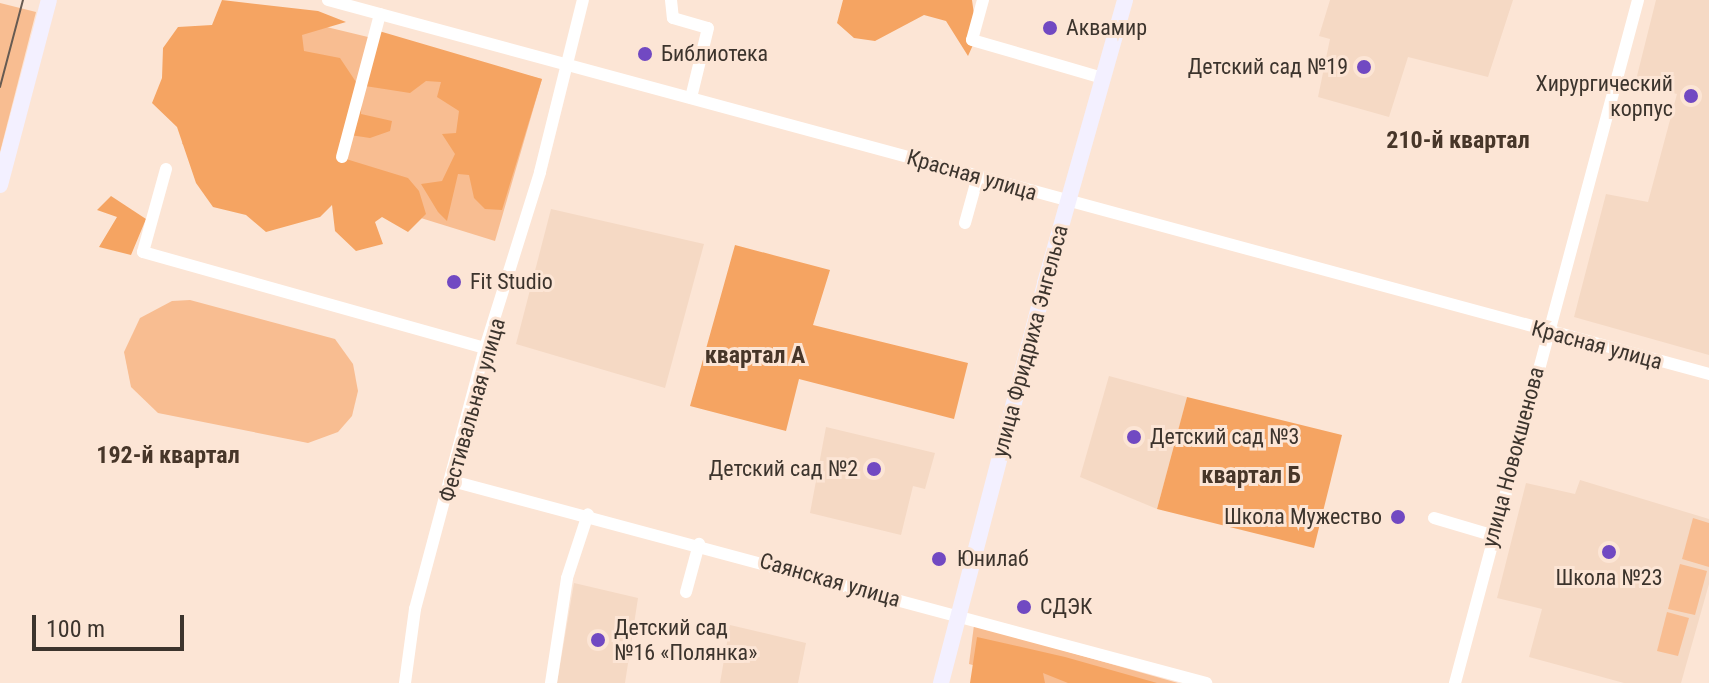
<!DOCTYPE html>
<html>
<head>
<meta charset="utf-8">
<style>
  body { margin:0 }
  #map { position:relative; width:1709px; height:683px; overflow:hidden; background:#fce5d5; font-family:"Roboto Condensed",sans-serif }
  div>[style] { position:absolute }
  .built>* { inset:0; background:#f5d9c4 }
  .green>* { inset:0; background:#f8bd91 }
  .forest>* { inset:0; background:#f5a462 }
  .street>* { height:12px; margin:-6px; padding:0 6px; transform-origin:6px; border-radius:6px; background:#fff }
  .secondary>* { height:16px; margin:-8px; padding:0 8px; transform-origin:8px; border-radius:8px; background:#f3f0ff }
  .tram>* { height:2px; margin:-1px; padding:0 1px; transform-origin:1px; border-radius:1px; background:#675b52 }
  .dots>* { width:22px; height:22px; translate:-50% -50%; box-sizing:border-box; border:4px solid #fce5d5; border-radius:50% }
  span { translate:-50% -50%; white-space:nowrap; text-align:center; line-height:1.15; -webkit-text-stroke:6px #fce5d5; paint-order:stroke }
  .poi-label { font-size:22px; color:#3c342d }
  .left { translate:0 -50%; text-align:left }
  .right { translate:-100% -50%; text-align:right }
  .street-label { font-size:22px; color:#3c342d }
  .neighbourhood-label { font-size:24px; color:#473629; font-weight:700 }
  .scale { position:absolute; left:32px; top:615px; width:152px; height:36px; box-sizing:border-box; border:4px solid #3c342d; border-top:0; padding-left:10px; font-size:24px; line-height:28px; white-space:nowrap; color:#3c342d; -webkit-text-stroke:6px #fce5d5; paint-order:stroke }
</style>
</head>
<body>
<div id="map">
  <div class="built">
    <div style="clip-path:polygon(1330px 0,1513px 0,1488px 77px,1408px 57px,1389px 117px,1318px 97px,1330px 39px,1319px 36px)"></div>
    <div style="clip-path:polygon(1656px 0,1709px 0,1709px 355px,1574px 317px,1606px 194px,1648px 202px,1677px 94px,1635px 84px)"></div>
    <div style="clip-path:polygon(551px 209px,704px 244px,665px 388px,516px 344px)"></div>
    <div style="clip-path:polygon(1109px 376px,1187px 397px,1157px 509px,1080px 477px)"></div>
    <div style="clip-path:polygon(826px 427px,935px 453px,925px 489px,913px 486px,901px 535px,810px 513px)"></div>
    <div style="clip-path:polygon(1580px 480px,1709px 519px,1709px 584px,1681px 683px,1624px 683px,1529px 657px,1542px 609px,1497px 598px,1526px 483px,1575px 494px)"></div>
    <div style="clip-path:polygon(574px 583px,638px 598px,625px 683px,557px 683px)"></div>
    <div style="clip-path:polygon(730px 625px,806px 643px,798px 683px,720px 683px)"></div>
  </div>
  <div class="green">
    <div style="clip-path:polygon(223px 2px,542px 79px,495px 241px,182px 144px)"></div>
    <div style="clip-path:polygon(0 3px,36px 12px,0 152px)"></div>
    <div style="clip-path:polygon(190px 300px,335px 339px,353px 364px,358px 391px,352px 416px,338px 432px,308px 443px,158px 413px,131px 387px,124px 352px,140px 318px,172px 301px)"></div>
    <div style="clip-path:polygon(1693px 518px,1709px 523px,1709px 567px,1682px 559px)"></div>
    <div style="clip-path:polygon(1680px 564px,1707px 571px,1695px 615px,1668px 609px)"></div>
    <div style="clip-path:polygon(1667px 612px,1689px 618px,1678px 656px,1657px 651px)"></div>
    <div style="clip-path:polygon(974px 625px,1178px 683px,1040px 683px,969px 664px)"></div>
  </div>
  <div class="forest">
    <div style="clip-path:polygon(222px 0,318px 11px,346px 22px,302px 35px,304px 51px,340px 58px,362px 91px,361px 114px,392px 121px,390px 131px,370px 138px,350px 135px,346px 159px,408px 178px,419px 191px,426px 214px,408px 232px,382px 217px,375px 222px,383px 244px,356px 251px,335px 231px,332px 205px,320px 217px,266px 232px,246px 215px,213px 207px,196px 183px,177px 127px,152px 103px,162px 78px,163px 48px,178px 27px,212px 25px)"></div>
    <div style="clip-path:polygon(843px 0,972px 0,977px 36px,968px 56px,946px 21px,924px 15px,875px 41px,854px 38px,837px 23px)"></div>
    <div style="clip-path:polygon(379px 31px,542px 79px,502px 210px,485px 209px,474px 198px,469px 175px,458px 174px,447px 221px,438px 212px,421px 184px,442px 181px,455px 154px,442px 134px,456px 133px,459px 111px,437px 97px,441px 82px,426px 81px,410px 93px,365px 86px)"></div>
    <div style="clip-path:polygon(111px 196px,146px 219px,131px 255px,99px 247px,117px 217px,97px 210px)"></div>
    <div style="clip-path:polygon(735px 245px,830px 270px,813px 325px,968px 363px,954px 419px,799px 379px,786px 431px,690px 406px)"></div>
    <div style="clip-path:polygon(1187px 397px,1342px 435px,1314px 548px,1157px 509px)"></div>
    <div style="clip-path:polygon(977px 637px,1065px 657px,1157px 683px,1068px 683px,1043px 673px,1045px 683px,970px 683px)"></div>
  </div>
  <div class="street">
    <div style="left:328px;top:0;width:1431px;rotate:15.15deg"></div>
    <div style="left:671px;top:0;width:18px;rotate:84deg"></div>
    <div style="left:673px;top:18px;width:36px;rotate:16deg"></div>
    <div style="left:708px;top:28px;width:72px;rotate:103.7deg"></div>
    <div style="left:983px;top:0;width:41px;rotate:105.4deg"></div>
    <div style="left:972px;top:40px;width:136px;rotate:16.2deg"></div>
    <div style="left:342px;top:157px;width:148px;rotate:-75.1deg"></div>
    <div style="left:166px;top:169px;width:86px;rotate:105.5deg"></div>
    <div style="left:143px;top:252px;width:355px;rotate:15.7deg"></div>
    <div style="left:965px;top:223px;width:49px;rotate:-74.5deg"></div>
    <div style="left:452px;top:481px;width:781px;rotate:15deg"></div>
    <div style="left:1434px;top:518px;width:59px;rotate:16.6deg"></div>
    <div style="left:686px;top:592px;width:50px;rotate:-74.8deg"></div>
    <div style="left:405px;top:683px;width:75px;rotate:-82.3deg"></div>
    <div style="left:415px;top:609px;width:270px;rotate:-75deg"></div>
    <div style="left:485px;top:348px;width:184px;rotate:-72.6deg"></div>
    <div style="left:540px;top:172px;width:177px;rotate:-76deg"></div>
    <div style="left:551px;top:683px;width:106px;rotate:-81.3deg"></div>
    <div style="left:567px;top:578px;width:67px;rotate:-71.8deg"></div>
    <div style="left:1455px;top:683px;width:707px;rotate:-75deg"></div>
  </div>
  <div class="secondary">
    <div style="left:0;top:185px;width:191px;rotate:-75.2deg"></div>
    <div style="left:941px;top:683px;width:413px;rotate:-75.4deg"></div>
    <div style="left:1045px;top:283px;width:294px;rotate:-74.2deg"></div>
  </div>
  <div class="tram">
    <div style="left:0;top:87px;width:90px;rotate:-75.2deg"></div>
  </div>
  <div class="dots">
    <div style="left:1050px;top:28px;background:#7149c2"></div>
    <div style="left:645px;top:54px;background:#7149c2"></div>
    <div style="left:1364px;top:67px;background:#7149c2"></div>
    <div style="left:1691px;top:96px;background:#7149c2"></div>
    <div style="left:454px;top:282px;background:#7149c2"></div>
    <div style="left:1134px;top:437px;background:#7149c2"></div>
    <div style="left:874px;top:469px;background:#7149c2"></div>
    <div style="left:1398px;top:517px;background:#7149c2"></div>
    <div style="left:1609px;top:552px;background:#7149c2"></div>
    <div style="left:939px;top:559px;background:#7149c2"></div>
    <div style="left:1024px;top:607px;background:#7149c2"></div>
    <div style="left:598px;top:640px;background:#7149c2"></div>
  </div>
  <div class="poi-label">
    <span class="left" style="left:1066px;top:28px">Аквамир</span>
    <span class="left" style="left:661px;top:54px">Библиотека</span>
    <span class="right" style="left:1348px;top:67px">Детский сад №19</span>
    <span class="right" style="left:1673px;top:96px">Хирургический<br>корпус</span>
    <span class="left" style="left:470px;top:282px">Fit Studio</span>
    <span class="left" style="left:1150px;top:437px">Детский сад №3</span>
    <span class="right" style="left:858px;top:469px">Детский сад №2</span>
    <span class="right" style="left:1382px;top:517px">Школа Мужество</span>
    <span class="left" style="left:957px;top:559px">Юнилаб</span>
    <span style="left:1609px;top:578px">Школа №23</span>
    <span class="left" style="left:1040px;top:607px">СДЭК</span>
    <span class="left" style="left:614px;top:640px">Детский сад<br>№16 «Полянка»</span>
  </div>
  <div class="street-label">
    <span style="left:972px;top:175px;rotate:16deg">Красная улица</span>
    <span style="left:1030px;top:341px;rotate:-75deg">улица Фридриха Энгельса</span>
    <span style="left:1597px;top:345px;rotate:15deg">Красная улица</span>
    <span style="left:472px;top:410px;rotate:-74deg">Фестивальная улица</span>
    <span style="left:1513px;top:457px;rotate:-75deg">улица Новокшенова</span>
    <span style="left:830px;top:580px;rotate:16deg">Саянская улица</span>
  </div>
  <div class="neighbourhood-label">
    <span style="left:1458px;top:141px">210-й квартал</span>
    <span style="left:755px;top:356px">квартал А</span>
    <span style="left:168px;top:456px">192-й квартал</span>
    <span style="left:1251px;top:476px">квартал Б</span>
  </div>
  <div class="scale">100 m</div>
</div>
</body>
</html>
